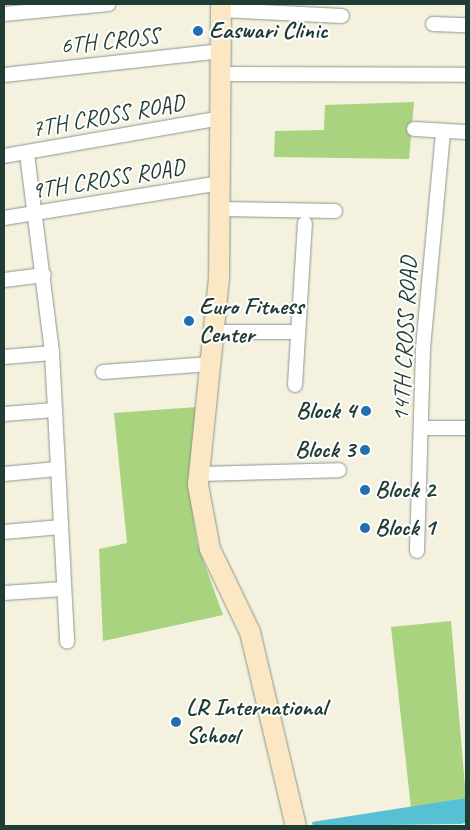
<!DOCTYPE html>
<html>
<head>
<meta charset="utf-8">
<style>
  body { margin:0 }
  #map { position:relative; width:470px; height:830px; overflow:hidden; background:#f4f1df; font-family:Caveat,sans-serif }
  div>[style] { position:absolute }
  .green>* { inset:0; background:#a9d37e }
  .water>* { inset:0; background:#57c0d4 }
  .roads { filter:drop-shadow(0 0 1px #8a978a) drop-shadow(0 0 1px #8a978a) }
  .street>* { height:14px; margin:-7px; padding:0 7px; transform-origin:7px; border-radius:7px; background:#fff }
  .secondary>* { height:20px; margin:-10px; padding:0 10px; transform-origin:10px; border-radius:10px; background:#fbe7c3 }
  .dots>* { width:14px; height:14px; translate:-50% -50%; box-sizing:border-box; border:2px solid #fff; border-radius:50% }
  span { translate:-50% -50%; white-space:nowrap; text-align:center; line-height:1.15; -webkit-text-stroke:4px #fff; paint-order:stroke }
  .poi-label { font-size:24px; color:#1f3d34; font-weight:700 }
  .left { translate:0 -50%; text-align:left }
  .right { translate:-100% -50%; text-align:right }
  .street-label { font-size:24px; color:#1f3d34 }
  .frame { position:absolute; inset:0; border:5px solid #1f3d34; pointer-events:none }
</style>
</head>
<body>
<div id="map">
  <div class="green">
    <div style="clip-path:polygon(414px 102px,409px 159px,274px 157px,275px 131px,324px 130px,325px 105px)"></div>
    <div style="clip-path:polygon(197px 407px,188px 482px,197px 543px,223px 615px,103px 641px,99px 549px,127px 543px,114px 413px)"></div>
    <div style="clip-path:polygon(451px 621px,466px 798px,411px 808px,391px 627px)"></div>
  </div>
  <div class="water">
    <div style="clip-path:polygon(466px 798px,466px 823px,460px 824px,313px 826px,312px 822px)"></div>
  </div>
  <div class="roads">
    <div class="street">
      <div style="left:221px;top:10px;width:121px;rotate:2.8deg"></div>
      <div style="left:4px;top:14px;width:105px;rotate:-5.4deg"></div>
      <div style="left:433px;top:24px;width:33px;rotate:2deg"></div>
      <div style="left:221px;top:74px;width:245px;rotate:0.2deg"></div>
      <div style="left:4px;top:75px;width:217px;rotate:-6.3deg"></div>
      <div style="left:414px;top:129px;width:52px;rotate:3.3deg"></div>
      <div style="left:27px;top:154px;width:201px;rotate:82.8deg"></div>
      <div style="left:52px;top:353px;width:289px;rotate:87deg"></div>
      <div style="left:4px;top:156px;width:220px;rotate:-9.9deg"></div>
      <div style="left:220px;top:209px;width:115px;rotate:1deg"></div>
      <div style="left:4px;top:218px;width:219px;rotate:-9.2deg"></div>
      <div style="left:4px;top:280px;width:40px;rotate:-7.1deg"></div>
      <div style="left:216px;top:332px;width:81px"></div>
      <div style="left:4px;top:357px;width:48px;rotate:-4.8deg"></div>
      <div style="left:103px;top:372px;width:107px;rotate:-4.3deg"></div>
      <div style="left:295px;top:385px;width:162px;rotate:-86.5deg"></div>
      <div style="left:4px;top:414px;width:50px;rotate:-4.6deg"></div>
      <div style="left:422px;top:428px;width:44px"></div>
      <div style="left:4px;top:474px;width:53px;rotate:-5.4deg"></div>
      <div style="left:199px;top:474px;width:140px;rotate:-1.6deg"></div>
      <div style="left:4px;top:532px;width:57px;rotate:-5deg"></div>
      <div style="left:417px;top:551px;width:203px;rotate:-88.3deg"></div>
      <div style="left:423px;top:348px;width:218px;rotate:-84.7deg"></div>
      <div style="left:4px;top:593px;width:59px;rotate:-3.9deg"></div>
    </div>
    <div class="secondary">
      <div style="left:221px;top:4px;width:274px;rotate:90.4deg"></div>
      <div style="left:219px;top:278px;width:208px;rotate:95.8deg"></div>
      <div style="left:198px;top:485px;width:65px;rotate:79.4deg"></div>
      <div style="left:210px;top:549px;width:92px;rotate:64.3deg"></div>
      <div style="left:250px;top:632px;width:199px;rotate:76.7deg"></div>
    </div>
  </div>
  <div class="dots">
    <div style="left:198px;top:31px;background:#1f6fb2"></div>
    <div style="left:189px;top:321px;background:#1f6fb2"></div>
    <div style="left:366px;top:411px;background:#1f6fb2"></div>
    <div style="left:365px;top:450px;background:#1f6fb2"></div>
    <div style="left:365px;top:490px;background:#1f6fb2"></div>
    <div style="left:365px;top:528px;background:#1f6fb2"></div>
    <div style="left:176px;top:722px;background:#1f6fb2"></div>
  </div>
  <div class="poi-label">
    <span class="left" style="left:209px;top:31px">Easwari Clinic</span>
    <span class="left" style="left:199px;top:321px">Euro Fitness<br>Center</span>
    <span class="right" style="left:356px;top:411px">Block 4</span>
    <span class="right" style="left:355px;top:450px">Block 3</span>
    <span class="left" style="left:375px;top:490px">Block 2</span>
    <span class="left" style="left:375px;top:528px">Block 1</span>
    <span class="left" style="left:186px;top:722px">LR International<br>School</span>
  </div>
  <div class="street-label">
    <span style="left:110px;top:41px;rotate:-6deg">6TH CROSS</span>
    <span style="left:108px;top:116px;rotate:-10deg">7TH CROSS ROAD</span>
    <span style="left:108px;top:179px;rotate:-9deg">9TH CROSS ROAD</span>
    <span style="left:405px;top:339px;rotate:-87deg">14TH CROSS ROAD</span>
  </div>
  <div class="frame"></div>
</div>
</body>
</html>
